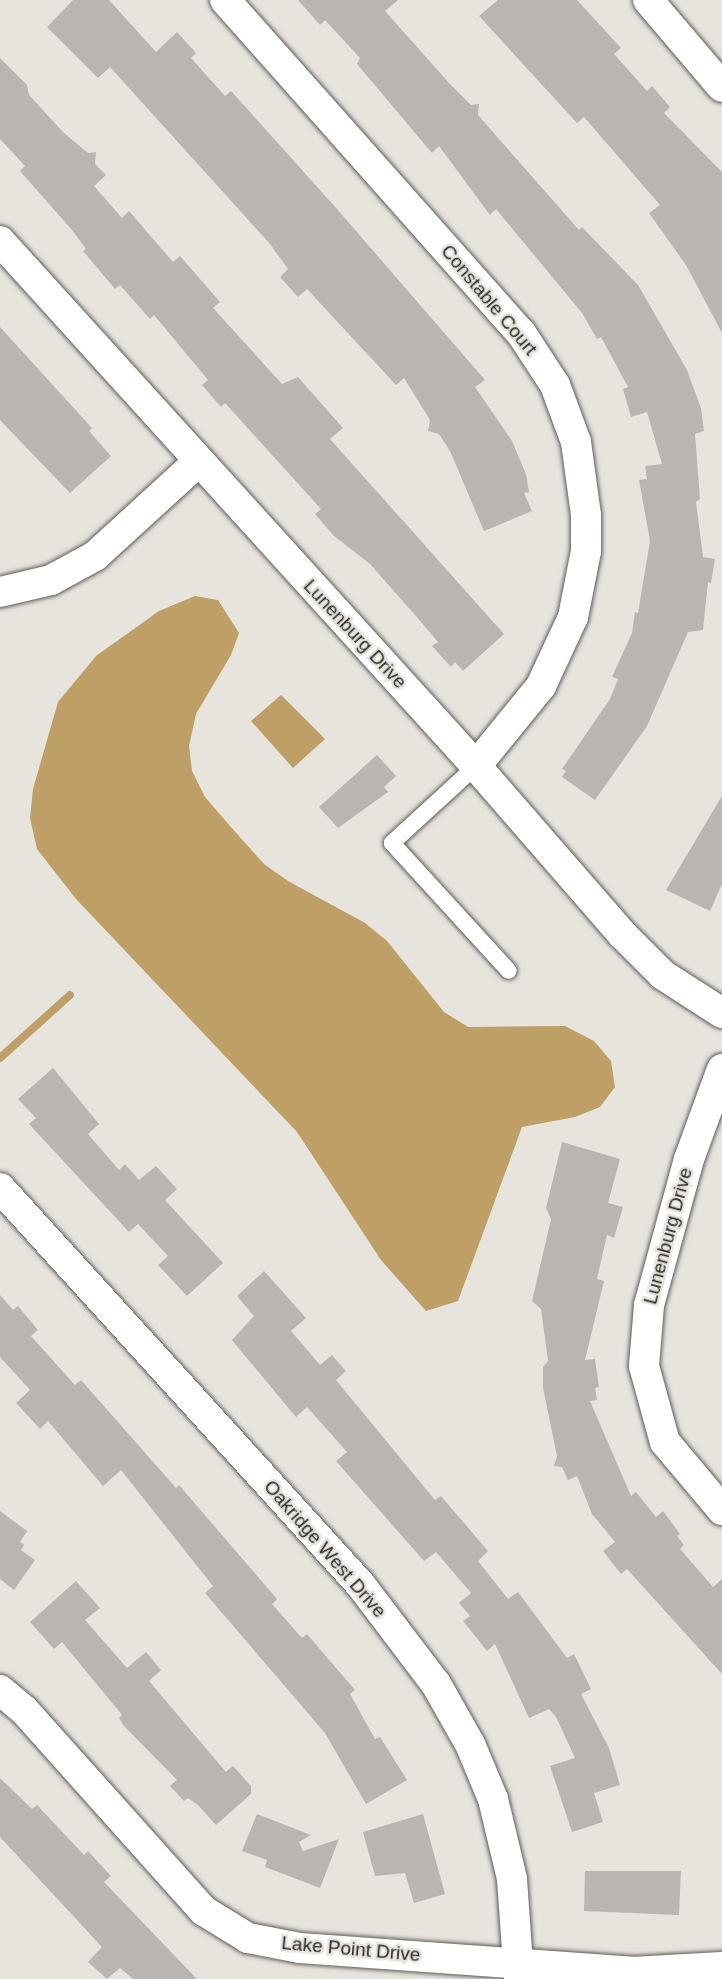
<!DOCTYPE html>
<html>
<head>
<meta charset="utf-8">
<style>
  body { margin:0 }
  #map { position:relative; width:722px; height:1979px; overflow:hidden; background:#e7e4de; font-family:Helvetica,sans-serif }
  div>[style] { position:absolute }
  .water>* { inset:0; background:#be9f65 }
  .stream>* { height:8px; margin:-4px; padding:0 4px; transform-origin:4px; border-radius:4px; background:#be9f65 }
  .building>* { inset:0; background:#b9b6b1 }
  .roads { filter:drop-shadow(0 0 2px #5f5c57) drop-shadow(0 0 2px #5f5c57) }
  .service>* { height:16px; margin:-8px; padding:0 8px; transform-origin:8px; border-radius:8px; background:#fff }
  .minor>* { height:30px; margin:-15px; padding:0 15px; transform-origin:15px; border-radius:15px; background:#fff }
  span { translate:-50% -50%; white-space:nowrap; text-align:center; line-height:1.15; -webkit-text-stroke:5px #e7e4de; paint-order:stroke }
  .street-label { font-size:19px; color:#292826 }
</style>
</head>
<body>
<div id="map">
  <div class="water">
    <div style="clip-path:polygon(195px 596px,218px 600px,239px 633px,231px 655px,196px 714px,189px 746px,192px 771px,205px 797px,230px 826px,264px 864px,288px 881px,365px 923px,387px 941px,444px 1012px,468px 1027px,565px 1026px,594px 1041px,611px 1061px,615px 1087px,600px 1107px,575px 1117px,522px 1127px,458px 1301px,426px 1311px,381px 1260px,297px 1132px,76px 899px,37px 849px,30px 818px,33px 789px,58px 702px,96px 656px,159px 611px)"></div>
    <div style="clip-path:polygon(281px 695px,325px 739px,293px 768px,251px 721px)"></div>
  </div>
  <div class="stream">
    <div style="left:0;top:1058px;width:94px;rotate:-42deg"></div>
  </div>
  <div class="building">
    <div style="clip-path:polygon(73px 0,109px 0,156px 52px,177px 32px,196px 53px,191px 58px,225px 96px,231px 91px,337px 209px,485px 380px,475px 387px,512px 441px,526px 474px,529px 492px,524px 493px,532px 511px,484px 531px,450px 451px,439px 434px,428px 431px,430px 420px,404px 378px,396px 385px,307px 289px,298px 297px,280px 277px,288px 269px,270px 244px,110px 67px,98px 78px,47px 27px)"></div>
    <div style="clip-path:polygon(298px 0,398px 0,385px 11px,450px 84px,471px 105px,479px 104px,478px 115px,579px 230px,582px 227px,638px 285px,687px 370px,701px 408px,704px 431px,695px 434px,700px 499px,696px 502px,703px 557px,715px 559px,711px 583px,708px 582px,703px 630px,688px 632px,647px 726px,595px 800px,562px 777px,566px 771px,562px 769px,610px 699px,618px 679px,612px 677px,632px 633px,635px 612px,638px 613px,650px 541px,639px 480px,647px 479px,645px 466px,662px 464px,647px 412px,631px 417px,623px 389px,628px 387px,601px 337px,597px 339px,582px 313px,496px 209px,490px 215px,439px 146px,432px 153px,357px 64px,360px 58px,325px 20px,320px 25px)"></div>
    <div style="clip-path:polygon(498px 0,577px 0,621px 48px,614px 54px,647px 91px,652px 86px,670px 107px,664px 113px,722px 172px,722px 333px,686px 265px,649px 213px,660px 205px,584px 117px,577px 123px,479px 16px)"></div>
    <div style="clip-path:polygon(0 58px,27px 85px,29px 95px,63px 132px,88px 153px,96px 152px,95px 164px,106px 175px,94px 186px,122px 218px,129px 211px,173px 262px,180px 256px,220px 302px,213px 308px,282px 384px,298px 377px,304px 384px,343px 428px,330px 439px,504px 634px,463px 671px,455px 662px,451px 667px,432px 646px,438px 642px,416px 616px,370px 564px,333px 535px,315px 514px,321px 509px,225px 403px,221px 407px,202px 385px,208px 380px,154px 315px,150px 319px,120px 285px,115px 289px,83px 251px,86px 249px,72px 230px,20px 171px,25px 166px,0 139px)"></div>
    <div style="clip-path:polygon(0 327px,92px 428px,89px 431px,111px 456px,70px 493px,0 420px)"></div>
    <div style="clip-path:polygon(377px 755px,396px 776px,384px 787px,388px 792px,338px 828px,319px 807px)"></div>
    <div style="clip-path:polygon(722px 796px,722px 884px,710px 911px,666px 890px)"></div>
    <div style="clip-path:polygon(53px 1068px,99px 1124px,88px 1134px,119px 1170px,125px 1164px,139px 1180px,156px 1166px,177px 1189px,165px 1200px,223px 1263px,187px 1296px,158px 1265px,168px 1256px,138px 1224px,129px 1232px,29px 1124px,36px 1118px,18px 1099px)"></div>
    <div style="clip-path:polygon(562px 1142px,620px 1159px,608px 1203px,623px 1207px,614px 1238px,607px 1235px,597px 1279px,604px 1281px,585px 1360px,595px 1359px,599px 1387px,595px 1388px,597px 1400px,590px 1401px,631px 1496px,636px 1492px,656px 1517px,663px 1511px,680px 1534px,677px 1536px,684px 1545px,680px 1549px,713px 1587px,722px 1579px,722px 1674px,627px 1569px,621px 1574px,603px 1551px,615px 1542px,592px 1514px,577px 1476px,568px 1480px,562px 1467px,554px 1466px,557px 1456px,543px 1388px,543px 1367px,548px 1361px,541px 1309px,532px 1301px,551px 1219px,546px 1208px)"></div>
    <div style="clip-path:polygon(264px 1271px,306px 1318px,291px 1331px,320px 1365px,332px 1355px,346px 1371px,336px 1380px,435px 1500px,441px 1496px,488px 1551px,478px 1561px,508px 1599px,518px 1592px,567px 1658px,574px 1654px,591px 1689px,581px 1694px,609px 1748px,620px 1785px,594px 1793px,603px 1822px,572px 1832px,550px 1766px,575px 1758px,556px 1717px,549px 1709px,529px 1718px,495px 1644px,487px 1651px,463px 1621px,470px 1616px,459px 1603px,471px 1593px,436px 1552px,424px 1561px,336px 1461px,347px 1452px,307px 1407px,296px 1417px,232px 1340px,254px 1316px,237px 1296px)"></div>
    <div style="clip-path:polygon(0 1295px,13px 1310px,18px 1306px,38px 1330px,31px 1336px,75px 1385px,81px 1380px,176px 1488px,179px 1485px,277px 1599px,272px 1604px,302px 1638px,307px 1634px,355px 1690px,350px 1694px,375px 1739px,380px 1737px,407px 1780px,366px 1804px,325px 1733px,205px 1593px,213px 1586px,121px 1470px,103px 1486px,48px 1421px,40px 1429px,16px 1403px,30px 1390px,0 1357px)"></div>
    <div style="clip-path:polygon(0 1511px,27px 1531px,20px 1542px,24px 1545px,21px 1550px,35px 1560px,14px 1590px,0 1579px)"></div>
    <div style="clip-path:polygon(76px 1581px,100px 1608px,85px 1620px,127px 1668px,146px 1652px,161px 1670px,149px 1681px,226px 1772px,233px 1766px,251px 1786px,251px 1794px,216px 1825px,198px 1805px,188px 1798px,184px 1801px,170px 1786px,177px 1780px,124px 1726px,119px 1718px,122px 1715px,62px 1642px,54px 1649px,30px 1622px)"></div>
    <div style="clip-path:polygon(0 1778px,32px 1809px,37px 1805px,84px 1855px,88px 1851px,111px 1876px,104px 1882px,197px 1979px,133px 1979px,120px 1968px,107px 1979px,88px 1962px,102px 1947px,0 1837px)"></div>
    <div style="clip-path:polygon(257px 1814px,311px 1835px,299px 1842px,303px 1851px,339px 1839px,320px 1888px,265px 1867px,267px 1860px,242px 1851px)"></div>
    <div style="clip-path:polygon(423px 1814px,445px 1894px,414px 1903px,405px 1873px,375px 1876px,363px 1832px)"></div>
    <div style="clip-path:polygon(585px 1871px,681px 1871px,679px 1915px,584px 1911px)"></div>
  </div>
  <div class="roads">
    <div class="service">
      <div style="left:476px;top:766px;width:114px;rotate:137.5deg"></div>
      <div style="left:392px;top:843px;width:173px;rotate:47.6deg"></div>
    </div>
    <div class="minor">
      <div style="left:225px;top:0;width:446px;rotate:48.4deg"></div>
      <div style="left:521px;top:333px;width:62px;rotate:56.8deg"></div>
      <div style="left:555px;top:385px;width:61px;rotate:69.8deg"></div>
      <div style="left:576px;top:442px;width:74px;rotate:82.2deg"></div>
      <div style="left:586px;top:515px;width:36px;rotate:90deg"></div>
      <div style="left:586px;top:551px;width:67px;rotate:101.1deg"></div>
      <div style="left:573px;top:617px;width:76px;rotate:114.9deg"></div>
      <div style="left:541px;top:686px;width:103px;rotate:129.1deg"></div>
      <div style="left:648px;top:0;width:114px;rotate:49.6deg"></div>
      <div style="left:0;top:241px;width:709px;rotate:47.8deg"></div>
      <div style="left:476px;top:766px;width:223px;rotate:49deg"></div>
      <div style="left:622px;top:934px;width:58px;rotate:45deg"></div>
      <div style="left:663px;top:975px;width:70px;rotate:32.8deg"></div>
      <div style="left:0;top:592px;width:52px;rotate:-13.2deg"></div>
      <div style="left:51px;top:580px;width:50px;rotate:-28.6deg"></div>
      <div style="left:95px;top:556px;width:138px;rotate:-42.4deg"></div>
      <div style="left:722px;top:1069px;width:96px;rotate:110.1deg"></div>
      <div style="left:689px;top:1159px;width:151px;rotate:105.3deg"></div>
      <div style="left:649px;top:1305px;width:61px;rotate:94.7deg"></div>
      <div style="left:644px;top:1366px;width:79px;rotate:74.6deg"></div>
      <div style="left:665px;top:1442px;width:89px;rotate:50deg"></div>
      <div style="left:0;top:1188px;width:535px;rotate:47.73deg"></div>
      <div style="left:360px;top:1584px;width:126px;rotate:52.8deg"></div>
      <div style="left:436px;top:1684px;width:69px;rotate:60.5deg"></div>
      <div style="left:470px;top:1744px;width:60px;rotate:67.3deg"></div>
      <div style="left:493px;top:1799px;width:82px;rotate:76.6deg"></div>
      <div style="left:512px;top:1879px;width:100px;rotate:86deg"></div>
      <div style="left:0;top:1690px;width:31px;rotate:40deg"></div>
      <div style="left:24px;top:1710px;width:270px;rotate:48.2deg"></div>
      <div style="left:204px;top:1911px;width:52px;rotate:31.5deg"></div>
      <div style="left:248px;top:1938px;width:53px;rotate:10.9deg"></div>
      <div style="left:300px;top:1948px;width:333px;rotate:4.1deg"></div>
      <div style="left:632px;top:1972px;width:90px;rotate:-3.2deg"></div>
    </div>
  </div>
  <div class="street-label">
    <span style="left:489px;top:300px;rotate:50deg">Constable Court</span>
    <span style="left:355px;top:634px;rotate:47deg">Lunenburg Drive</span>
    <span style="left:668px;top:1236px;rotate:-75deg">Lunenburg Drive</span>
    <span style="left:325px;top:1549px;rotate:49deg">Oakridge West Drive</span>
    <span style="left:351px;top:1949px;rotate:5deg">Lake Point Drive</span>
  </div>
</div>
</body>
</html>
